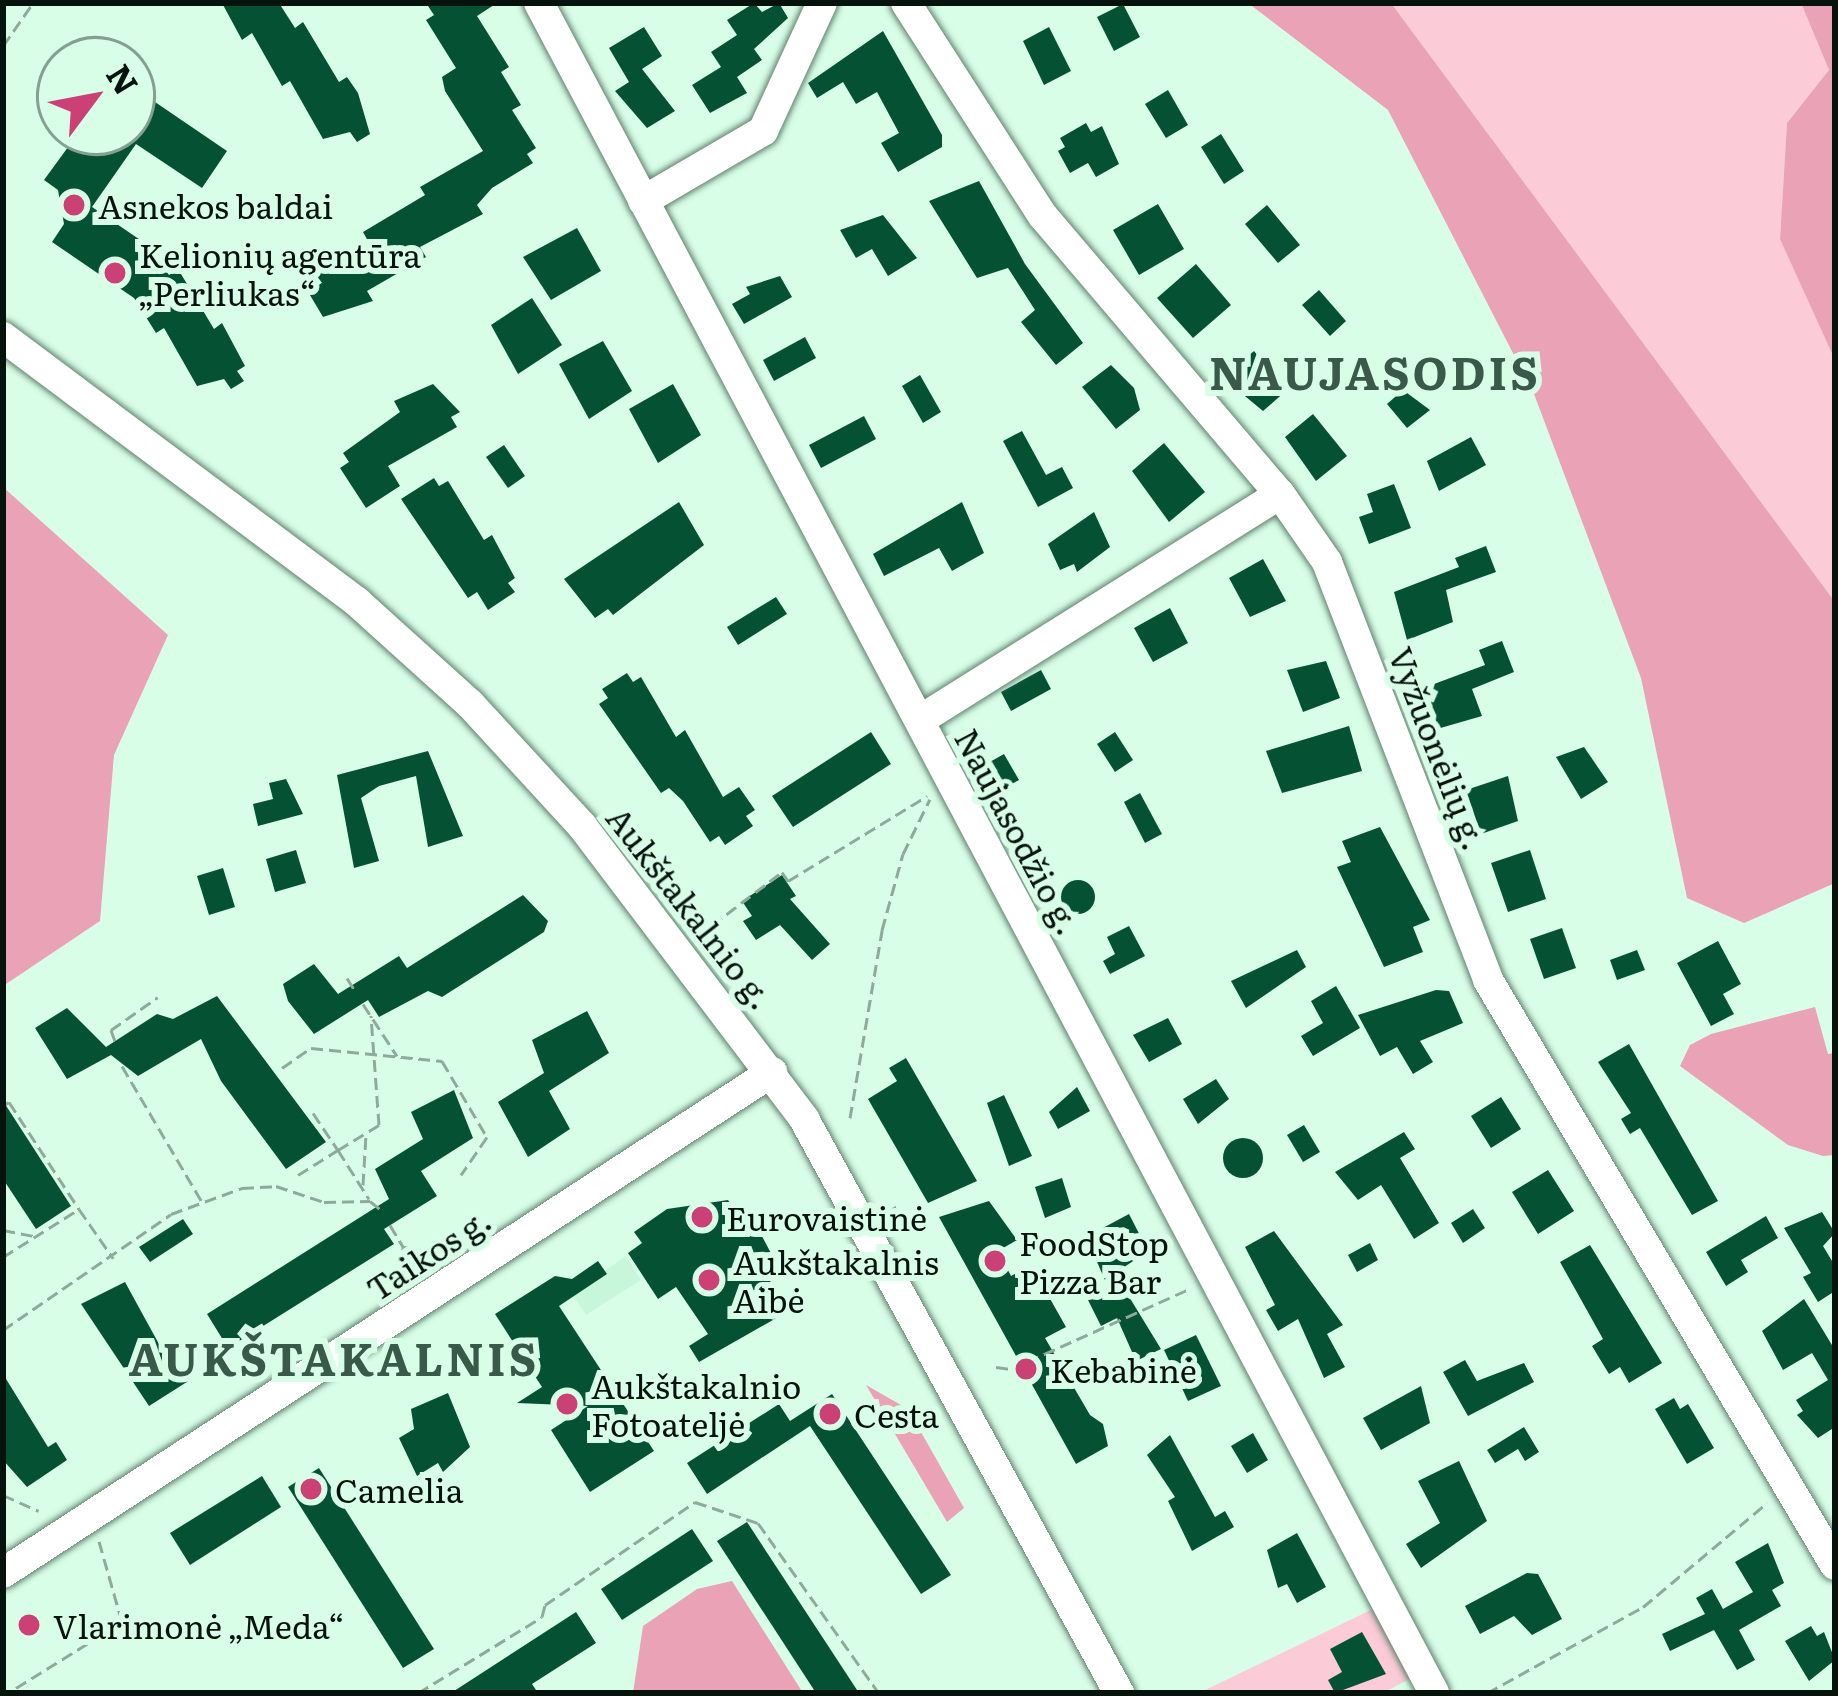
<!DOCTYPE html>
<html>
<head>
<meta charset="utf-8">
<style>
  body { margin:0 }
  #map { position:relative; width:1838px; height:1696px; overflow:hidden; background:#d9fee8; font-family:Literata,serif }
  div>[style] { position:absolute }
  .built>* { inset:0; background:#c8f6db }
  .green>* { inset:0; background:#fbcbd7 }
  .forest>* { inset:0; background:#e9a2b6 }
  .building>* { inset:0; background:#045233 }
  .round { border-radius:50% }
  .path>* { height:3px; margin-top:-1.5px; transform-origin:0; background:repeating-linear-gradient(90deg,#8eab9a 0 12px,transparent 0 18px) }
  .roads { filter:drop-shadow(0 0 3px #5f816d) drop-shadow(0 0 3px #5f816d) }
  .minor>* { height:30px; margin:-15px; padding:0 15px; transform-origin:15px; border-radius:15px; background:#fff }
  .dots>* { width:33px; height:33px; translate:-50% -50%; box-sizing:border-box; border:6px solid #d9fee8; border-radius:50% }
  span { translate:-50% -50%; white-space:nowrap; text-align:center; line-height:1.15; -webkit-text-stroke:12px #d9fee8; paint-order:stroke }
  .poi-label { font-size:33px; color:#06130c }
  .left { translate:0 -50%; text-align:left }
  .street-label { font-size:33px; color:#06130c }
  .district-label { font-size:45px; color:#395a48; font-weight:700; letter-spacing:3px }
  .frame { position:absolute; inset:0; border:6px solid #06130c; pointer-events:none }
  .north { position:absolute; left:36px; top:36px; width:120px; height:120px; box-sizing:border-box; background:#d9fee8; border:3px solid #85a090; border-radius:50%; rotate:58deg; font-size:33px; font-weight:700; line-height:48px; text-align:center; color:#06130c }
  .north::after { content:''; display:block; margin:auto; width:42px; height:54px; background:#cb4075; clip-path:polygon(50% 0,100% 100%,50% 72%,0 100%) }
</style>
</head>
<body>
<div id="map">
  <div class="built">
    <div style="clip-path:polygon(626px 1256px,641px 1280px,586px 1315px,572px 1293px)"></div>
  </div>
  <div class="green">
    <div style="clip-path:polygon(1391px 3px,1801px 3px,1829px 70px,1787px 123px,1780px 238px,1835px 360px,1835px 602px)"></div>
    <div style="clip-path:polygon(1377px 1607px,1413px 1677px,1383px 1693px,1199px 1693px)"></div>
  </div>
  <div class="forest">
    <div style="clip-path:polygon(1248px 3px,1391px 3px,1835px 602px,1835px 883px,1744px 923px,1687px 898px,1641px 678px,1534px 394px,1388px 110px)"></div>
    <div style="clip-path:polygon(1801px 3px,1835px 3px,1835px 360px,1780px 239px,1787px 123px,1829px 70px)"></div>
    <div style="clip-path:polygon(3px 487px,168px 635px,114px 755px,100px 921px,3px 986px)"></div>
    <div style="clip-path:polygon(1815px 1007px,1828px 1054px,1835px 1053px,1835px 1155px,1823px 1156px,1788px 1145px,1680px 1066px,1690px 1045px,1711px 1034px)"></div>
    <div style="clip-path:polygon(866px 1385px,908px 1409px,964px 1508px,947px 1522px)"></div>
    <div style="clip-path:polygon(732px 1581px,803px 1693px,633px 1693px,643px 1626px,697px 1589px)"></div>
  </div>
  <div class="building">
    <div style="clip-path:polygon(222px 3px,279px 3px,295px 28px,303px 22px,339px 82px,347px 77px,358px 93px,370px 134px,357px 142px,350px 132px,323px 139px,290px 81px,282px 86px,252px 33px,242px 40px)"></div>
    <div style="clip-path:polygon(426px 3px,497px 3px,477px 16px,509px 67px,501px 72px,521px 105px,512px 110px,536px 148px,527px 154px,533px 163px,492px 188px,477px 205px,483px 214px,420px 247px,426px 257px,367px 291px,373px 301px,323px 317px,307px 290px,315px 285px,308px 275px,368px 241px,363px 232px,425px 195px,420px 187px,483px 151px,445px 91px,442px 77px,456px 68px,426px 20px,434px 15px)"></div>
    <div style="clip-path:polygon(754px 3px,762px 12px,779px 3px,788px 18px,754px 49px,762px 60px,737px 77px,747px 93px,710px 113px,692px 85px,721px 67px,711px 52px,737px 35px,727px 20px)"></div>
    <div style="clip-path:polygon(1123px 4px,1140px 37px,1114px 51px,1097px 17px)"></div>
    <div style="clip-path:polygon(644px 27px,662px 56px,642px 69px,675px 111px,647px 128px,615px 91px,629px 82px,609px 48px)"></div>
    <div style="clip-path:polygon(1049px 27px,1071px 71px,1044px 85px,1023px 41px)"></div>
    <div style="clip-path:polygon(883px 31px,942px 135px,942px 147px,898px 172px,881px 143px,899px 133px,877px 92px,856px 104px,843px 82px,817px 98px,808px 83px)"></div>
    <div style="clip-path:polygon(1168px 90px,1188px 125px,1166px 138px,1145px 104px)"></div>
    <div style="clip-path:polygon(155px 102px,227px 151px,202px 188px,136px 144px,92px 207px,152px 248px,169px 275px,178px 269px,214px 329px,222px 323px,245px 366px,237px 371px,244px 381px,231px 389px,224px 379px,197px 386px,164px 328px,156px 333px,134px 298px,52px 242px,64px 224px,58px 190px,44px 180px,79px 132px,132px 132px,132px 113px)"></div>
    <div style="clip-path:polygon(1086px 123px,1091px 132px,1102px 126px,1119px 164px,1096px 177px,1088px 163px,1070px 173px,1058px 151px,1065px 147px,1060px 138px)"></div>
    <div style="clip-path:polygon(1221px 134px,1244px 171px,1224px 184px,1201px 147px)"></div>
    <div style="clip-path:polygon(979px 181px,1025px 264px,1083px 343px,1056px 365px,1021px 322px,1035px 310px,1008px 268px,977px 278px,929px 201px)"></div>
    <div style="clip-path:polygon(1158px 204px,1184px 249px,1139px 275px,1113px 230px)"></div>
    <div style="clip-path:polygon(1267px 205px,1300px 245px,1278px 263px,1245px 224px)"></div>
    <div style="clip-path:polygon(883px 215px,917px 258px,888px 276px,872px 249px,856px 258px,840px 230px)"></div>
    <div style="clip-path:polygon(577px 228px,601px 271px,551px 300px,523px 257px)"></div>
    <div style="clip-path:polygon(1196px 264px,1231px 305px,1193px 338px,1157px 298px)"></div>
    <div style="clip-path:polygon(780px 276px,792px 297px,744px 324px,732px 304px,750px 294px,746px 287px)"></div>
    <div style="clip-path:polygon(1319px 290px,1346px 321px,1330px 336px,1302px 305px)"></div>
    <div style="clip-path:polygon(532px 298px,562px 345px,518px 374px,491px 325px)"></div>
    <div style="clip-path:polygon(805px 337px,816px 358px,774px 381px,763px 360px)"></div>
    <div style="clip-path:polygon(603px 341px,632px 391px,589px 419px,559px 364px)"></div>
    <div style="clip-path:polygon(1254px 351px,1263px 362px,1268px 357px,1287px 390px,1263px 411px,1240px 392px,1234px 368px)"></div>
    <div style="clip-path:polygon(1111px 365px,1134px 388px,1140px 410px,1116px 429px,1082px 387px)"></div>
    <div style="clip-path:polygon(920px 375px,941px 412px,923px 423px,902px 386px)"></div>
    <div style="clip-path:polygon(433px 384px,460px 412px,451px 417px,457px 427px,388px 466px,400px 486px,366px 508px,340px 468px,349px 462px,343px 453px,400px 412px,394px 401px)"></div>
    <div style="clip-path:polygon(673px 384px,701px 435px,658px 463px,629px 409px)"></div>
    <div style="clip-path:polygon(1403px 390px,1430px 410px,1407px 428px,1387px 404px)"></div>
    <div style="clip-path:polygon(1313px 414px,1347px 456px,1316px 481px,1285px 437px)"></div>
    <div style="clip-path:polygon(864px 416px,876px 439px,821px 468px,809px 445px)"></div>
    <div style="clip-path:polygon(1022px 431px,1046px 475px,1062px 467px,1073px 488px,1038px 507px,1003px 441px)"></div>
    <div style="clip-path:polygon(1471px 437px,1486px 465px,1439px 491px,1427px 461px)"></div>
    <div style="clip-path:polygon(1164px 443px,1205px 492px,1169px 522px,1132px 471px)"></div>
    <div style="clip-path:polygon(504px 445px,525px 476px,508px 488px,486px 457px)"></div>
    <div style="clip-path:polygon(434px 478px,439px 486px,448px 481px,484px 540px,492px 535px,515px 578px,508px 583px,515px 592px,488px 610px,477px 592px,468px 598px,401px 499px)"></div>
    <div style="clip-path:polygon(1394px 484px,1411px 528px,1369px 544px,1359px 517px,1373px 512px,1367px 494px)"></div>
    <div style="clip-path:polygon(679px 502px,704px 545px,613px 615px,608px 609px,595px 618px,564px 579px)"></div>
    <div style="clip-path:polygon(962px 502px,984px 553px,952px 571px,939px 548px,884px 576px,873px 554px)"></div>
    <div style="clip-path:polygon(1094px 512px,1110px 547px,1077px 572px,1074px 564px,1060px 570px,1048px 544px)"></div>
    <div style="clip-path:polygon(1486px 546px,1496px 572px,1446px 590px,1453px 622px,1407px 640px,1394px 592px,1459px 567px,1455px 558px)"></div>
    <div style="clip-path:polygon(1263px 559px,1286px 601px,1250px 617px,1229px 578px)"></div>
    <div style="clip-path:polygon(776px 597px,787px 614px,738px 645px,727px 627px)"></div>
    <div style="clip-path:polygon(1170px 608px,1188px 643px,1153px 662px,1134px 628px)"></div>
    <div style="clip-path:polygon(1502px 641px,1514px 672px,1472px 689px,1482px 716px,1437px 729px,1426px 687px,1485px 665px,1479px 650px)"></div>
    <div style="clip-path:polygon(1326px 661px,1340px 698px,1303px 712px,1287px 670px)"></div>
    <div style="clip-path:polygon(1041px 670px,1051px 689px,1011px 711px,1001px 692px)"></div>
    <div style="clip-path:polygon(627px 673px,633px 682px,641px 677px,676px 737px,685px 730px,723px 797px,739px 787px,755px 810px,746px 816px,753px 826px,725px 845px,719px 836px,710px 842px,683px 801px,669px 788px,661px 793px,599px 704px,608px 698px,602px 689px)"></div>
    <div style="clip-path:polygon(1349px 726px,1362px 771px,1282px 793px,1266px 751px)"></div>
    <div style="clip-path:polygon(871px 732px,891px 764px,793px 827px,772px 796px)"></div>
    <div style="clip-path:polygon(1115px 732px,1133px 760px,1115px 772px,1097px 744px)"></div>
    <div style="clip-path:polygon(1584px 747px,1608px 782px,1581px 799px,1556px 757px)"></div>
    <div style="clip-path:polygon(428px 751px,463px 836px,428px 847px,416px 776px,379px 786px,361px 798px,379px 861px,354px 868px,337px 775px)"></div>
    <div style="clip-path:polygon(1004px 754px,1019px 780px,1003px 789px,988px 763px)"></div>
    <div style="clip-path:polygon(1508px 776px,1518px 821px,1481px 834px,1466px 790px)"></div>
    <div style="clip-path:polygon(286px 779px,303px 814px,258px 826px,253px 804px,273px 799px,269px 783px)"></div>
    <div style="clip-path:polygon(1140px 793px,1162px 834px,1145px 843px,1124px 802px)"></div>
    <div style="clip-path:polygon(1380px 827px,1430px 920px,1413px 927px,1423px 952px,1384px 967px,1337px 867px,1351px 862px,1342px 841px)"></div>
    <div style="clip-path:polygon(296px 850px,306px 883px,275px 892px,266px 859px)"></div>
    <div style="clip-path:polygon(1530px 850px,1546px 899px,1508px 912px,1491px 863px)"></div>
    <div style="clip-path:polygon(223px 868px,235px 907px,209px 915px,197px 876px)"></div>
    <div style="clip-path:polygon(782px 875px,796px 896px,790px 899px,830px 944px,812px 960px,780px 925px,756px 940px,743px 921px,752px 916px,742px 901px)"></div>
    <div class="round" style="left:1061px;top:880px;width:34px;height:34px"></div>
    <div style="clip-path:polygon(523px 895px,548px 921px,544px 932px,442px 997px,428px 991px,379px 1017px,368px 1000px,314px 1034px,288px 1001px,283px 984px,314px 964px,338px 994px,399px 956px,407px 968px)"></div>
    <div style="clip-path:polygon(1129px 926px,1145px 956px,1110px 974px,1103px 961px,1115px 954px,1107px 937px)"></div>
    <div style="clip-path:polygon(1562px 928px,1576px 968px,1544px 979px,1530px 939px)"></div>
    <div style="clip-path:polygon(1718px 941px,1741px 984px,1723px 994px,1734px 1014px,1711px 1026px,1677px 963px)"></div>
    <div style="clip-path:polygon(1297px 950px,1306px 967px,1246px 1008px,1231px 981px)"></div>
    <div style="clip-path:polygon(1637px 950px,1645px 970px,1617px 980px,1610px 960px)"></div>
    <div style="clip-path:polygon(1336px 986px,1360px 1028px,1313px 1056px,1301px 1036px,1323px 1023px,1311px 1001px)"></div>
    <div style="clip-path:polygon(1436px 990px,1449px 991px,1463px 1023px,1420px 1041px,1433px 1062px,1413px 1074px,1397px 1047px,1380px 1056px,1358px 1015px)"></div>
    <div style="clip-path:polygon(217px 996px,326px 1142px,286px 1169px,221px 1081px,201px 1039px,138px 1076px,111px 1055px,67px 1079px,35px 1028px,67px 1008px,106px 1047px,157px 1014px,173px 1019px)"></div>
    <div style="clip-path:polygon(587px 1011px,609px 1053px,549px 1091px,570px 1129px,528px 1157px,498px 1102px,544px 1073px,532px 1040px)"></div>
    <div style="clip-path:polygon(1168px 1018px,1182px 1044px,1149px 1062px,1133px 1035px)"></div>
    <div style="clip-path:polygon(1629px 1044px,1718px 1201px,1692px 1215px,1640px 1128px,1630px 1134px,1621px 1119px,1631px 1113px,1598px 1062px)"></div>
    <div style="clip-path:polygon(906px 1058px,977px 1181px,928px 1203px,868px 1099px,897px 1081px,889px 1068px)"></div>
    <div style="clip-path:polygon(1216px 1079px,1229px 1099px,1198px 1124px,1183px 1099px)"></div>
    <div style="clip-path:polygon(1077px 1087px,1090px 1111px,1058px 1129px,1049px 1112px)"></div>
    <div style="clip-path:polygon(454px 1090px,473px 1138px,421px 1171px,437px 1196px,384px 1229px,394px 1244px,228px 1348px,207px 1314px,389px 1199px,375px 1169px,423px 1139px,411px 1112px)"></div>
    <div style="clip-path:polygon(1004px 1095px,1032px 1156px,1009px 1166px,987px 1103px)"></div>
    <div style="clip-path:polygon(1501px 1097px,1521px 1129px,1491px 1148px,1471px 1116px)"></div>
    <div style="clip-path:polygon(3px 1101px,71px 1206px,36px 1229px,3px 1179px)"></div>
    <div style="clip-path:polygon(1304px 1125px,1320px 1152px,1303px 1162px,1287px 1135px)"></div>
    <div style="clip-path:polygon(1404px 1132px,1415px 1149px,1400px 1158px,1439px 1223px,1414px 1239px,1381px 1185px,1358px 1200px,1335px 1172px)"></div>
    <div class="round" style="left:1223px;top:1138px;width:40px;height:40px"></div>
    <div style="clip-path:polygon(1548px 1170px,1574px 1211px,1538px 1234px,1512px 1192px)"></div>
    <div style="clip-path:polygon(1062px 1178px,1071px 1207px,1045px 1218px,1035px 1187px)"></div>
    <div style="clip-path:polygon(728px 1200px,735px 1211px,745px 1204px,782px 1274px,762px 1287px,780px 1316px,699px 1362px,689px 1346px,708px 1334px,676px 1287px,658px 1299px,628px 1253px,642px 1243px,634px 1232px,667px 1209px)"></div>
    <div style="clip-path:polygon(989px 1201px,1017px 1240px,998px 1251px,1011px 1276px,1031px 1265px,1066px 1327px,1045px 1338px,1090px 1415px,1103px 1424px,1108px 1446px,1076px 1464px,939px 1217px)"></div>
    <div style="clip-path:polygon(1473px 1209px,1485px 1228px,1463px 1243px,1451px 1223px)"></div>
    <div style="clip-path:polygon(1822px 1212px,1835px 1233px,1823px 1246px,1835px 1266px,1835px 1291px,1818px 1302px,1803px 1277px,1811px 1273px,1784px 1228px)"></div>
    <div style="clip-path:polygon(1129px 1214px,1148px 1251px,1105px 1280px,1086px 1237px)"></div>
    <div style="clip-path:polygon(1766px 1216px,1778px 1238px,1741px 1260px,1748px 1272px,1726px 1286px,1706px 1252px)"></div>
    <div style="clip-path:polygon(183px 1219px,193px 1234px,150px 1262px,139px 1247px)"></div>
    <div style="clip-path:polygon(1274px 1231px,1343px 1325px,1327px 1334px,1345px 1367px,1324px 1378px,1298px 1319px,1278px 1331px,1266px 1310px,1275px 1305px,1245px 1247px)"></div>
    <div style="clip-path:polygon(1370px 1243px,1378px 1260px,1357px 1272px,1348px 1255px)"></div>
    <div style="clip-path:polygon(1590px 1245px,1662px 1363px,1629px 1383px,1620px 1367px,1609px 1374px,1592px 1346px,1603px 1339px,1560px 1262px)"></div>
    <div style="clip-path:polygon(598px 1261px,607px 1274px,559px 1306px,654px 1451px,590px 1492px,551px 1430px,588px 1406px,517px 1403px,542px 1387px,525px 1361px,507px 1357px,513px 1342px,495px 1314px,555px 1276px,572px 1279px)"></div>
    <div style="clip-path:polygon(125px 1282px,171px 1366px,178px 1361px,190px 1380px,149px 1406px,81px 1304px)"></div>
    <div style="clip-path:polygon(1120px 1282px,1161px 1349px,1136px 1361px,1117px 1318px,1101px 1326px,1087px 1298px)"></div>
    <div style="clip-path:polygon(1804px 1299px,1835px 1350px,1835px 1427px,1818px 1438px,1797px 1415px,1803px 1411px,1796px 1400px,1828px 1380px,1812px 1353px,1783px 1370px,1762px 1331px)"></div>
    <div style="clip-path:polygon(1196px 1335px,1221px 1386px,1188px 1401px,1164px 1350px)"></div>
    <div style="clip-path:polygon(1465px 1360px,1477px 1381px,1524px 1363px,1534px 1382px,1468px 1416px,1443px 1372px)"></div>
    <div style="clip-path:polygon(3px 1374px,48px 1447px,56px 1442px,67px 1460px,27px 1487px,3px 1460px)"></div>
    <div style="clip-path:polygon(1421px 1386px,1430px 1423px,1381px 1450px,1363px 1418px)"></div>
    <div style="clip-path:polygon(448px 1393px,470px 1447px,443px 1472px,438px 1463px,417px 1476px,399px 1438px,414px 1429px,411px 1409px)"></div>
    <div style="clip-path:polygon(832px 1394px,951px 1575px,921px 1594px,810px 1426px,707px 1494px,687px 1463px,779px 1404px,790px 1421px)"></div>
    <div style="clip-path:polygon(1674px 1398px,1680px 1409px,1688px 1404px,1714px 1448px,1687px 1464px,1655px 1409px)"></div>
    <div style="clip-path:polygon(1524px 1427px,1539px 1452px,1525px 1461px,1518px 1449px,1495px 1463px,1487px 1450px)"></div>
    <div style="clip-path:polygon(1253px 1433px,1268px 1460px,1247px 1473px,1231px 1446px)"></div>
    <div style="clip-path:polygon(1170px 1435px,1215px 1517px,1225px 1511px,1234px 1527px,1192px 1551px,1168px 1501px,1175px 1497px,1147px 1455px)"></div>
    <div style="clip-path:polygon(1459px 1461px,1487px 1521px,1421px 1568px,1406px 1544px,1440px 1523px,1418px 1481px)"></div>
    <div style="clip-path:polygon(319px 1468px,434px 1649px,403px 1668px,288px 1487px)"></div>
    <div style="clip-path:polygon(262px 1476px,281px 1507px,190px 1565px,170px 1533px)"></div>
    <div style="clip-path:polygon(747px 1522px,859px 1693px,816px 1693px,717px 1541px)"></div>
    <div style="clip-path:polygon(692px 1529px,713px 1561px,622px 1620px,601px 1589px)"></div>
    <div style="clip-path:polygon(1297px 1533px,1326px 1587px,1297px 1603px,1287px 1584px,1278px 1588px,1267px 1550px)"></div>
    <div style="clip-path:polygon(1768px 1543px,1784px 1583px,1772px 1590px,1781px 1606px,1739px 1630px,1755px 1660px,1737px 1670px,1714px 1630px,1670px 1651px,1662px 1634px,1705px 1614px,1696px 1598px,1712px 1589px,1723px 1609px,1753px 1592px,1735px 1562px)"></div>
    <div style="clip-path:polygon(1527px 1573px,1538px 1574px,1562px 1619px,1532px 1635px,1514px 1616px,1480px 1634px,1465px 1606px)"></div>
    <div style="clip-path:polygon(576px 1612px,596px 1643px,532px 1684px,538px 1693px,451px 1693px)"></div>
    <div style="clip-path:polygon(1811px 1626px,1817px 1636px,1824px 1632px,1835px 1660px,1809px 1681px,1785px 1641px)"></div>
    <div style="clip-path:polygon(1362px 1632px,1386px 1674px,1335px 1693px,1328px 1680px,1342px 1672px,1330px 1649px)"></div>
  </div>
  <div class="path">
    <div style="left:3px;top:46px;width:52px;rotate:-55.1deg"></div>
    <div style="left:698px;top:936px;width:106px;rotate:-37.3deg"></div>
    <div style="left:782px;top:872px;width:11px;rotate:56deg"></div>
    <div style="left:788px;top:881px;width:163px;rotate:-31.4deg"></div>
    <div style="left:347px;top:978px;width:13px;rotate:58deg"></div>
    <div style="left:363px;top:1004px;width:62px;rotate:56.8deg"></div>
    <div style="left:115px;top:1041px;width:12px;rotate:-110deg"></div>
    <div style="left:111px;top:1030px;width:57px;rotate:-35.1deg"></div>
    <div style="left:122px;top:1066px;width:156px;rotate:59.5deg"></div>
    <div style="left:282px;top:1068px;width:35px;rotate:-35deg"></div>
    <div style="left:311px;top:1048px;width:132px;rotate:5.7deg"></div>
    <div style="left:442px;top:1061px;width:88px;rotate:59.4deg"></div>
    <div style="left:487px;top:1137px;width:46px;rotate:124.4deg"></div>
    <div style="left:3px;top:1106px;width:7px;rotate:-34deg"></div>
    <div style="left:9px;top:1102px;width:128px;rotate:56.8deg"></div>
    <div style="left:313px;top:1113px;width:45px;rotate:56deg"></div>
    <div style="left:338px;top:1150px;width:48px;rotate:-31.4deg"></div>
    <div style="left:379px;top:1125px;width:110px;rotate:-94.2deg"></div>
    <div style="left:850px;top:1118px;width:191px;rotate:-80.3deg"></div>
    <div style="left:882px;top:930px;width:79px;rotate:-74.6deg"></div>
    <div style="left:903px;top:854px;width:61px;rotate:-63.9deg"></div>
    <div style="left:298px;top:1175px;width:47px;rotate:-32deg"></div>
    <div style="left:338px;top:1150px;width:58px;rotate:57.7deg"></div>
    <div style="left:363px;top:1185px;width:50px;rotate:-86.6deg"></div>
    <div style="left:886px;top:1213px;width:17px;rotate:-31deg"></div>
    <div style="left:390px;top:1225px;width:26px;rotate:59deg"></div>
    <div style="left:403px;top:1247px;width:45px;rotate:2.5deg"></div>
    <div style="left:3px;top:1230px;width:32px;rotate:11deg"></div>
    <div style="left:404px;top:1248px;width:25px;rotate:58deg"></div>
    <div style="left:3px;top:1257px;width:90px;rotate:-32.3deg"></div>
    <div style="left:79px;top:1209px;width:60px;rotate:55.2deg"></div>
    <div style="left:391px;top:1285px;width:40px;rotate:-72deg"></div>
    <div style="left:3px;top:1330px;width:204px;rotate:-34.6deg"></div>
    <div style="left:171px;top:1214px;width:76px;rotate:-20.1deg"></div>
    <div style="left:242px;top:1188px;width:34px;rotate:-3deg"></div>
    <div style="left:276px;top:1186px;width:51px;rotate:18.4deg"></div>
    <div style="left:324px;top:1202px;width:46px;rotate:-1.2deg"></div>
    <div style="left:370px;top:1201px;width:13px;rotate:39deg"></div>
    <div style="left:996px;top:1367px;width:15px;rotate:8deg"></div>
    <div style="left:1011px;top:1369px;width:197px;rotate:-24.2deg"></div>
    <div style="left:3px;top:1495px;width:39px;rotate:24deg"></div>
    <div style="left:16px;top:1688px;width:125px;rotate:-31.9deg"></div>
    <div style="left:122px;top:1622px;width:84px;rotate:-105.9deg"></div>
    <div style="left:418px;top:1693px;width:145px;rotate:-31.5deg"></div>
    <div style="left:542px;top:1617px;width:12px;rotate:-76deg"></div>
    <div style="left:545px;top:1605px;width:182px;rotate:-34.5deg"></div>
    <div style="left:695px;top:1502px;width:66px;rotate:18.4deg"></div>
    <div style="left:758px;top:1523px;width:209px;rotate:54.6deg"></div>
    <div style="left:1487px;top:1693px;width:178px;rotate:-28.9deg"></div>
    <div style="left:1643px;top:1607px;width:162px;rotate:-40deg"></div>
  </div>
  <div class="roads">
    <div class="minor">
      <div style="left:539px;top:3px;width:1912px;rotate:62.09deg"></div>
      <div style="left:906px;top:3px;width:253px;rotate:57.3deg"></div>
      <div style="left:1043px;top:216px;width:365px;rotate:49.6deg"></div>
      <div style="left:1280px;top:494px;width:83px;rotate:55.3deg"></div>
      <div style="left:1327px;top:562px;width:448px;rotate:68.9deg"></div>
      <div style="left:1488px;top:980px;width:680px;rotate:59.33deg"></div>
      <div style="left:643px;top:201px;width:139px;rotate:-30.3deg"></div>
      <div style="left:763px;top:131px;width:141px;rotate:-65.3deg"></div>
      <div style="left:3px;top:337px;width:442px;rotate:36.8deg"></div>
      <div style="left:357px;top:602px;width:152px;rotate:42.1deg"></div>
      <div style="left:470px;top:704px;width:166px;rotate:47.4deg"></div>
      <div style="left:582px;top:826px;width:368px;rotate:52.8deg"></div>
      <div style="left:804px;top:1119px;width:655px;rotate:61.24deg"></div>
      <div style="left:920px;top:720px;width:425px;rotate:-32.1deg"></div>
      <div style="left:3px;top:1573px;width:918px;rotate:-33.08deg"></div>
    </div>
  </div>
  <div class="dots">
    <div style="left:74px;top:205px;background:#cb4075"></div>
    <div style="left:115px;top:273px;background:#cb4075"></div>
    <div style="left:702px;top:1217px;background:#cb4075"></div>
    <div style="left:995px;top:1261px;background:#cb4075"></div>
    <div style="left:709px;top:1280px;background:#cb4075"></div>
    <div style="left:1026px;top:1369px;background:#cb4075"></div>
    <div style="left:567px;top:1404px;background:#cb4075"></div>
    <div style="left:830px;top:1414px;background:#cb4075"></div>
    <div style="left:311px;top:1489px;background:#cb4075"></div>
    <div style="left:29px;top:1625px;background:#cb4075"></div>
  </div>
  <div class="poi-label">
    <span class="left" style="left:98px;top:205px">Asnekos baldai</span>
    <span class="left" style="left:139px;top:273px">Kelionių agentūra<br>„Perliukas“</span>
    <span class="left" style="left:726px;top:1217px">Eurovaistinė</span>
    <span class="left" style="left:1019px;top:1261px">FoodStop<br>Pizza Bar</span>
    <span class="left" style="left:733px;top:1280px">Aukštakalnis<br>Aibė</span>
    <span class="left" style="left:1050px;top:1369px">Kebabinė</span>
    <span class="left" style="left:591px;top:1404px">Aukštakalnio<br>Fotoateljė</span>
    <span class="left" style="left:854px;top:1414px">Cesta</span>
    <span class="left" style="left:335px;top:1489px">Camelia</span>
    <span class="left" style="left:53px;top:1625px">Vlarimonė „Meda“</span>
  </div>
  <div class="street-label">
    <span style="left:1439px;top:748px;rotate:69deg">Vyžuonėlių g.</span>
    <span style="left:1019px;top:831px;rotate:62deg">Naujasodžio g.</span>
    <span style="left:691px;top:907px;rotate:52deg">Aukštakalnio g.</span>
    <span style="left:428px;top:1253px;rotate:-33deg">Taikos g.</span>
  </div>
  <div class="district-label">
    <span style="left:1375px;top:371px">NAUJASODIS</span>
    <span style="left:334px;top:1357px">AUKŠTAKALNIS</span>
  </div>
  <div class="frame"></div>
  <div class="north">N</div>
</div>
</body>
</html>
